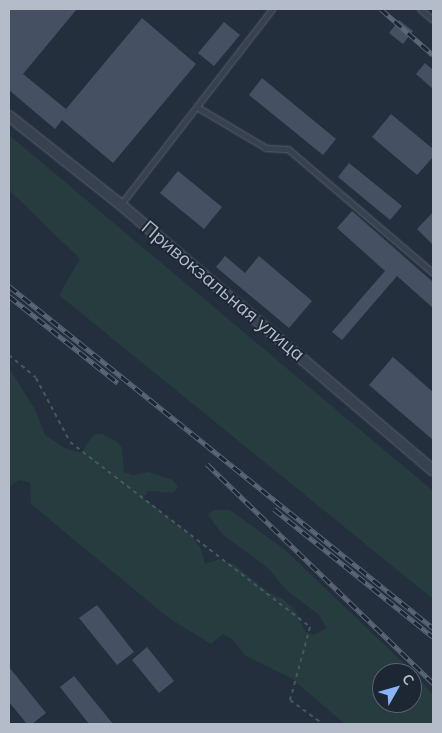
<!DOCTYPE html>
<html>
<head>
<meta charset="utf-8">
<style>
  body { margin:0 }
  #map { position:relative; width:442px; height:733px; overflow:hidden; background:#242f3e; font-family:Mulish,sans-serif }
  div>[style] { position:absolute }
  .green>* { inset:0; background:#263c3f }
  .building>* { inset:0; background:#455162 }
  .path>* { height:2px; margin-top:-1px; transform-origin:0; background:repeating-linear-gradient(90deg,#44595c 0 4px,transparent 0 8px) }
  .roads { filter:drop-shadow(0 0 1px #565f6c) drop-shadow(0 0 1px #565f6c) }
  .lane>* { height:5px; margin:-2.5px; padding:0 2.5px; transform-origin:2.5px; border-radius:2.5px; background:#38414e }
  .street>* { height:10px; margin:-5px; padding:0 5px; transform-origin:5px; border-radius:5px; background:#38414e }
  .rail>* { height:5px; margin-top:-2.5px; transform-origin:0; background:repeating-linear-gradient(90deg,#1d2633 0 9px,#5a6575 0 18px); box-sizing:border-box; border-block:1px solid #5a6575 }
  span { translate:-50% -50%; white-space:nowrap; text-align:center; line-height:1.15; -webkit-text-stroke:4px #1d2633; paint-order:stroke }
  .street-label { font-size:19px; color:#b4bcc9 }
  .frame { position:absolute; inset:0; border:10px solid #b4bcc9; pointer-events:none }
  .north { position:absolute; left:372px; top:663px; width:50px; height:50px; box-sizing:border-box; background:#1d2633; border:1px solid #59626f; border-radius:50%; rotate:52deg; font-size:14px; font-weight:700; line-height:20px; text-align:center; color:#b4bcc9 }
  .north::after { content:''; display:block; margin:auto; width:18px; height:22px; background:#8ab4f8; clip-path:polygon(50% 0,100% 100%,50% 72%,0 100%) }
</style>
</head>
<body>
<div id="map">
  <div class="green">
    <div style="clip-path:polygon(9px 135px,433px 491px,433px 599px,59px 295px,80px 259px,9px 190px)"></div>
    <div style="clip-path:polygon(evenodd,9px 368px,36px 411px,45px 435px,65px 448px,81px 453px,94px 434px,102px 434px,116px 441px,122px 448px,124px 472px,133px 475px,149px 472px,173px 480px,178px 487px,173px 493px,148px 491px,143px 498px,191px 535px,201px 549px,205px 564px,220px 559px,235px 565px,268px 592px,283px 599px,294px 609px,305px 631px,312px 635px,320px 632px,326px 628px,319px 615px,285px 589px,269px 569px,222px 534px,208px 515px,214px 510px,230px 510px,284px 549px,416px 675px,433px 695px,433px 724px,345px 724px,291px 678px,246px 656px,231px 638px,223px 634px,211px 644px,170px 619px,31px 504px,30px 482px,18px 480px,9px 487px,9px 368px,382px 673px,412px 673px,412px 703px,382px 703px,382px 673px)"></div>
  </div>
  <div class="building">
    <div style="clip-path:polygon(9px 9px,77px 9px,23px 74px,66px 109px,142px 18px,196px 64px,113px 163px,62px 120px,55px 129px,9px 90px)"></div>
    <div style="clip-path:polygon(399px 20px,413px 31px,403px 44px,389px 33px)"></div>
    <div style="clip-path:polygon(224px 22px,240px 35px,214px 66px,198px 53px)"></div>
    <div style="clip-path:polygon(425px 63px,433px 70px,433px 89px,416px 74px)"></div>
    <div style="clip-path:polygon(262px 78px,336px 139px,323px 155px,249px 95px)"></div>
    <div style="clip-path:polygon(391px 114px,433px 149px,433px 157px,417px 175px,372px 137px)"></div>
    <div style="clip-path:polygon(349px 163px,402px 206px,390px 220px,338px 177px)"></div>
    <div style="clip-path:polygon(178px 171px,222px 207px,204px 229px,160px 193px)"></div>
    <div style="clip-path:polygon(352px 211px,433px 282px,433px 308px,397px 276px,342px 340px,332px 332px,385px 271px,337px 228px)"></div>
    <div style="clip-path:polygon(433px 212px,433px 245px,417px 229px)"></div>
    <div style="clip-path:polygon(225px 256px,245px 273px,259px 256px,312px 301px,289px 328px,216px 267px)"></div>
    <div style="clip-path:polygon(393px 357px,433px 392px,433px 440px,369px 385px)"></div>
    <div style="clip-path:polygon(97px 605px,134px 652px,117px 665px,79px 618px)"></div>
    <div style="clip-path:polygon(147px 647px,174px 681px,159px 693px,132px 660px)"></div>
    <div style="clip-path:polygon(9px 667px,46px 713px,32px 724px,27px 724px,9px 702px)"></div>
    <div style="clip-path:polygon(74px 676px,113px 724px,89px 724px,60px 687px)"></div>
  </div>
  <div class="path">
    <div style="left:9px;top:355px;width:35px;rotate:40deg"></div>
    <div style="left:36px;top:378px;width:72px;rotate:62deg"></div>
    <div style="left:70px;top:442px;width:303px;rotate:37.6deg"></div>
    <div style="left:310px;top:627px;width:76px;rotate:105.3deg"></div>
    <div style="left:290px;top:700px;width:41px;rotate:36deg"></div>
  </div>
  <div class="roads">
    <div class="lane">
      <div style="left:420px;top:9px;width:17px;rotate:40deg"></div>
      <div style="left:197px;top:107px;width:80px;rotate:30.7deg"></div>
      <div style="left:266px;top:148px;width:22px;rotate:3deg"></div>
      <div style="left:288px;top:149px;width:191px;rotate:40.5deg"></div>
      <div style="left:121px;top:204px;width:247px;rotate:-52.2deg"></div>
    </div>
    <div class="street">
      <div style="left:9px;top:116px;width:142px;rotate:38.4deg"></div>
      <div style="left:120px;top:204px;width:411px;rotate:40.4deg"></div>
    </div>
  </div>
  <div class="rail">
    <div style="left:381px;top:9px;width:69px;rotate:41.5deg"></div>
    <div style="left:9px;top:286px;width:545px;rotate:38.89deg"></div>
    <div style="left:9px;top:296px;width:139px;rotate:38.6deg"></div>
    <div style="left:207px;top:464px;width:315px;rotate:44.1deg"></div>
    <div style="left:274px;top:509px;width:204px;rotate:38.8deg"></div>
  </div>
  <div class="street-label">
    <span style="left:223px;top:291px;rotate:40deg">Привокзальная улица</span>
  </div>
  <div class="frame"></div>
  <div class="north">С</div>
</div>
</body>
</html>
